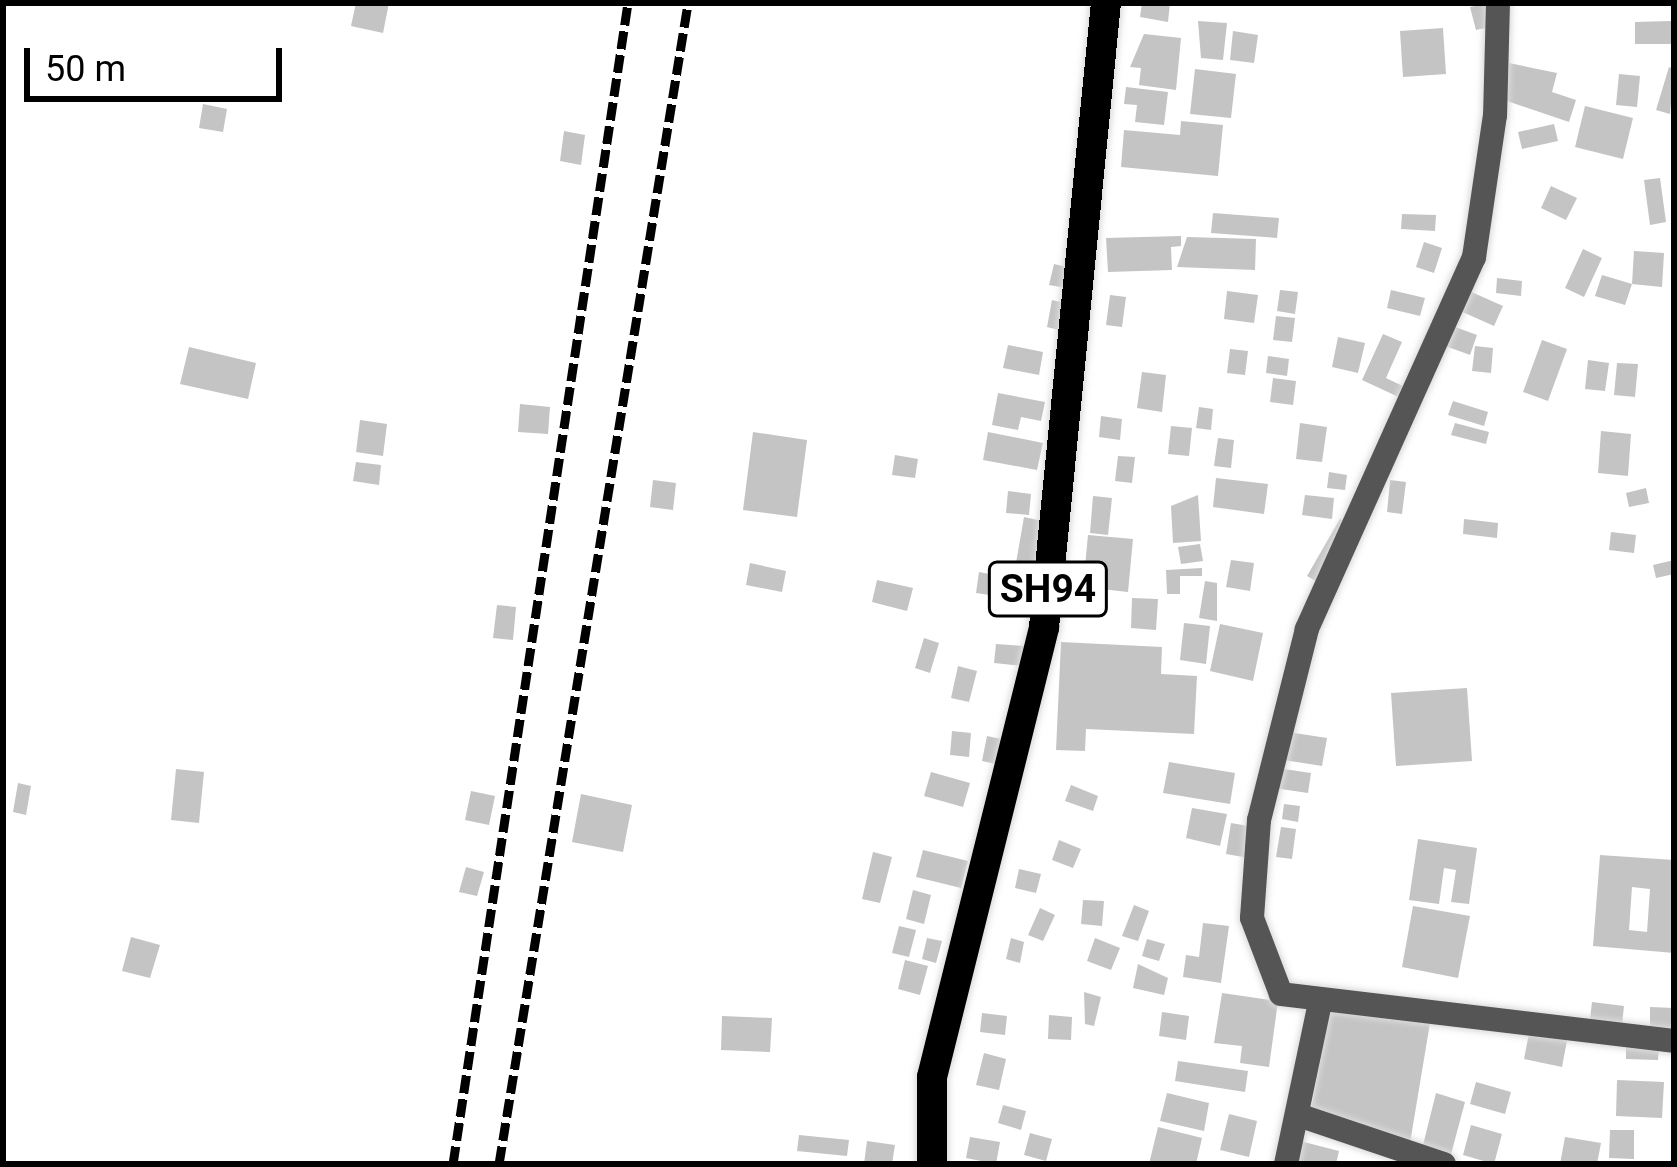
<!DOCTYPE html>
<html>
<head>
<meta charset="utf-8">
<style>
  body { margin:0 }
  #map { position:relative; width:1677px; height:1167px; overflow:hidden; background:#fff; font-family:Roboto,sans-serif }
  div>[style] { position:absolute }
  .building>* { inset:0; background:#c4c4c4 }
  .roads { filter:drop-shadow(0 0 3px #dbdbdb) drop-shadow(0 0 3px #dbdbdb) }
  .minor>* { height:24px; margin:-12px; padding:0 12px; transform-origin:12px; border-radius:12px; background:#555 }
  .primary>* { height:30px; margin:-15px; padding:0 15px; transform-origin:15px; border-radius:15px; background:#000 }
  .rail>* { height:9px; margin-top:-4.5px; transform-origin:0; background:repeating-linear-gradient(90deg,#000 0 18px,transparent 0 24px) }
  span { translate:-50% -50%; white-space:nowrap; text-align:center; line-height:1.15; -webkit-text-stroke:9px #fff; paint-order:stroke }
  .shield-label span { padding:3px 9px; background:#fff; border:3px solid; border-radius:9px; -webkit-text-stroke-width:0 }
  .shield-label { font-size:39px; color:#000; font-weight:700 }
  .frame { position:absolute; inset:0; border:6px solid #000; pointer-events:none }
  .scale { position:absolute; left:24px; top:48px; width:258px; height:54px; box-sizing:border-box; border:6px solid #000; border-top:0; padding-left:15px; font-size:36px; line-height:42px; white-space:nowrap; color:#000; -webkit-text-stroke:9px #fff; paint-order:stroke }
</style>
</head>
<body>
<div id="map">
  <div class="building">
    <div style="clip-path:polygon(356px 3px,389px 3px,383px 33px,351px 26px)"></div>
    <div style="clip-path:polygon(1142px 3px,1170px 3px,1168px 22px,1140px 17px)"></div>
    <div style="clip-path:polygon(1489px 3px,1494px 26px,1476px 30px,1470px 7px)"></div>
    <div style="clip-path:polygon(1198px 21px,1227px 23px,1223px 60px,1201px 58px)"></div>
    <div style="clip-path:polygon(1671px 21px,1672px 44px,1635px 44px,1635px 22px)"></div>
    <div style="clip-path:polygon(1443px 28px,1446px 74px,1403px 77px,1400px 31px)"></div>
    <div style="clip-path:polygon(1233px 31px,1258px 35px,1254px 63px,1230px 60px)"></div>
    <div style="clip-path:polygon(1144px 34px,1181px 38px,1176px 90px,1139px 85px,1141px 68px,1130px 67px)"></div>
    <div style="clip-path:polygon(1509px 63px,1557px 73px,1552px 92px,1576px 100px,1569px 122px,1507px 101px)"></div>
    <div style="clip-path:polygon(1669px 67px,1674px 69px,1670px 114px,1656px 110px)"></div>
    <div style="clip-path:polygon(1195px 69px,1236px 74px,1231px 118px,1190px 114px)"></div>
    <div style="clip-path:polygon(1619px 74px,1640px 76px,1637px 107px,1616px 105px)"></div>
    <div style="clip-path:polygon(1126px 87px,1168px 92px,1164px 125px,1135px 122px,1137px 105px,1124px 104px)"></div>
    <div style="clip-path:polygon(203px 104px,227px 109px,223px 132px,199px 128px)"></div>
    <div style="clip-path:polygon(1585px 106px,1633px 118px,1623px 159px,1575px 147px)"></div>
    <div style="clip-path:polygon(1181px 121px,1223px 125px,1218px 176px,1121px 167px,1124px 130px,1180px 135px)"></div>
    <div style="clip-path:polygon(1554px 124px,1558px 141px,1522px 149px,1518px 132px)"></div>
    <div style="clip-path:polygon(564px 131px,585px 135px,581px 165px,560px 161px)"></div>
    <div style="clip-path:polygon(1660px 178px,1666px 222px,1650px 225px,1644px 180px)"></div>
    <div style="clip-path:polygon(1551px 186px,1577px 198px,1566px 220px,1541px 208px)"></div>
    <div style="clip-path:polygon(1213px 213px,1279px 218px,1277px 238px,1211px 233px)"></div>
    <div style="clip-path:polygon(1402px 214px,1436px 215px,1435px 231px,1401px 229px)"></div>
    <div style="clip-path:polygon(1181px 236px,1181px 246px,1171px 247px,1172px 270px,1108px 272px,1106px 238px)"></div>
    <div style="clip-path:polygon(1187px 237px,1256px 239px,1255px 270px,1177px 267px)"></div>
    <div style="clip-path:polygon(1424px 242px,1442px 248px,1434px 273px,1416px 267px)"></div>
    <div style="clip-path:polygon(1583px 249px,1602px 258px,1584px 297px,1565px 288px)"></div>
    <div style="clip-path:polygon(1634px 251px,1664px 253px,1662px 287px,1632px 284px)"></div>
    <div style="clip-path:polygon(1054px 264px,1071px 268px,1067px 288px,1049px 285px)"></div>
    <div style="clip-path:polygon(1602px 275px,1632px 284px,1625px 305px,1595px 296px)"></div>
    <div style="clip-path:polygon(1497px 278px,1522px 281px,1521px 296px,1496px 293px)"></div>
    <div style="clip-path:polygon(1280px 290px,1298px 292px,1295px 314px,1277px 311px)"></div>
    <div style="clip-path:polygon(1391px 290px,1425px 298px,1420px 316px,1387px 308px)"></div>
    <div style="clip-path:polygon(1467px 290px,1503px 306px,1494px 326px,1458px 310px)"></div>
    <div style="clip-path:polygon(1227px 291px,1258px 295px,1254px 323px,1224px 319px)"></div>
    <div style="clip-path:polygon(1110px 295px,1126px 297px,1122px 327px,1106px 325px)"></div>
    <div style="clip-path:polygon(1052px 300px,1069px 304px,1063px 331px,1047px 327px)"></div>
    <div style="clip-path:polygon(1276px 316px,1295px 318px,1292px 342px,1273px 340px)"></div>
    <div style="clip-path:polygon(1447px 324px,1477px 335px,1470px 355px,1440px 344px)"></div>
    <div style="clip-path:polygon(1383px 334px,1402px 342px,1386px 378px,1409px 389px,1405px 400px,1362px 380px)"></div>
    <div style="clip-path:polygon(1338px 337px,1365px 343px,1358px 373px,1332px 367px)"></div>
    <div style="clip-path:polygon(1542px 340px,1567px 349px,1548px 401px,1523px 392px)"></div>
    <div style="clip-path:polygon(1008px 345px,1043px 352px,1039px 375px,1003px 368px)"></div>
    <div style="clip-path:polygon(1475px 346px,1493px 348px,1491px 373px,1472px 371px)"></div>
    <div style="clip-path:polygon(189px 347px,256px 363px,248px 399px,180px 384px)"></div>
    <div style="clip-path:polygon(1230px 349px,1248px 351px,1245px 375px,1227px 373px)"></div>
    <div style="clip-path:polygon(1268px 356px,1289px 359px,1287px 376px,1266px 373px)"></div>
    <div style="clip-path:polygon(1588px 360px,1609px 363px,1605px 391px,1585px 389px)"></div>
    <div style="clip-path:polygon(1617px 363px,1638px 364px,1635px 397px,1614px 395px)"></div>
    <div style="clip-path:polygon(1142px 372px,1166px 375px,1162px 412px,1137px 408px)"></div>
    <div style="clip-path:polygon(1273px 378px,1296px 381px,1293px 405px,1270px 402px)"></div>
    <div style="clip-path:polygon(998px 393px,1045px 402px,1041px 421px,1021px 417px,1018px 430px,992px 425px)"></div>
    <div style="clip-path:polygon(1453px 401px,1488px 412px,1484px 426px,1448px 415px)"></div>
    <div style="clip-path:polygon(520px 404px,550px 407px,548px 434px,518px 432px)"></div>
    <div style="clip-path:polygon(1199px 407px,1213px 409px,1211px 430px,1196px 428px)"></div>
    <div style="clip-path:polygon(1101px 416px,1122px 419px,1120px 440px,1099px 437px)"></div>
    <div style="clip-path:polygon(360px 420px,387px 424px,383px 456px,356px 452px)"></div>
    <div style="clip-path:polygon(1300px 423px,1327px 427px,1322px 462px,1296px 459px)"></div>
    <div style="clip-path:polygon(1455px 423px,1489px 432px,1486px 444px,1451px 435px)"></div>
    <div style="clip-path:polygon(1171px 426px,1192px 428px,1189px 456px,1168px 454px)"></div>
    <div style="clip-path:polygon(1601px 431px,1631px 434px,1628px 476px,1598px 473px)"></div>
    <div style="clip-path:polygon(753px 432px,807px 440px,797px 517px,743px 510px)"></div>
    <div style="clip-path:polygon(988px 432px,1043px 443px,1037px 470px,983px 460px)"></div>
    <div style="clip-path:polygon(1218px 438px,1234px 440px,1231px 468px,1214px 466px)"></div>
    <div style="clip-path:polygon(895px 455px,918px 459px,915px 478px,892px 475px)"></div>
    <div style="clip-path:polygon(1118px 456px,1135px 457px,1132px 483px,1115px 481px)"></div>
    <div style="clip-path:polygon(356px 462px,381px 465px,379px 485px,353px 481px)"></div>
    <div style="clip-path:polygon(1329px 472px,1347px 475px,1345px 490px,1327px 488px)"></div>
    <div style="clip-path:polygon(1216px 478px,1268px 484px,1264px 514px,1213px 507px)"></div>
    <div style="clip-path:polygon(653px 480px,676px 483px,673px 510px,650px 507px)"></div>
    <div style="clip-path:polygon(1390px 480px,1406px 482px,1402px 514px,1387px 512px)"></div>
    <div style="clip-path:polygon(1646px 488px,1649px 503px,1629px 507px,1626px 493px)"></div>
    <div style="clip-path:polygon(1008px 491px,1031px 494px,1029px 515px,1006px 513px)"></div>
    <div style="clip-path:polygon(1198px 495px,1201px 541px,1173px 543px,1171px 506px)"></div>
    <div style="clip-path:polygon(1305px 495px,1334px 498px,1332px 519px,1302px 515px)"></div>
    <div style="clip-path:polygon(1093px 496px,1112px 498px,1108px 535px,1090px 533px)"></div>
    <div style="clip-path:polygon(1024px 517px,1047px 522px,1039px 567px,1016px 563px)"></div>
    <div style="clip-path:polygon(1340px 519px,1362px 532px,1330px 589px,1307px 576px)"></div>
    <div style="clip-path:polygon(1464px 519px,1498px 523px,1497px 538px,1463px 534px)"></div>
    <div style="clip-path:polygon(1611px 532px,1636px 535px,1634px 553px,1609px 550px)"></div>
    <div style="clip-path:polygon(1088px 535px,1133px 539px,1128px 592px,1083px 587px)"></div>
    <div style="clip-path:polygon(1200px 544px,1203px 561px,1181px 564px,1178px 547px)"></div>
    <div style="clip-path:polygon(1231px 560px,1254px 563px,1250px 591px,1226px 587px)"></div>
    <div style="clip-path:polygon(1674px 560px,1674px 574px,1656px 578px,1653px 565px)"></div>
    <div style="clip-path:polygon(750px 563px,786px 571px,782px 592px,746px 585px)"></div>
    <div style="clip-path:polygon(1202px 568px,1202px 576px,1180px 576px,1180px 594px,1167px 594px,1166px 570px)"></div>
    <div style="clip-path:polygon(979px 572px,1000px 576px,996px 596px,976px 593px)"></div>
    <div style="clip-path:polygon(877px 580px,913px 588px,907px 611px,872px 602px)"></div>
    <div style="clip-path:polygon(1205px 581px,1217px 583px,1217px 621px,1199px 618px)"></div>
    <div style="clip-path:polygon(1132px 598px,1158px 599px,1156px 630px,1131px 628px)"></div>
    <div style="clip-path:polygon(497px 605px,516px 607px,513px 640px,493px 638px)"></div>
    <div style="clip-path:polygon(1184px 623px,1210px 626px,1206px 664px,1180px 660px)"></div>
    <div style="clip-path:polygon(1220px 624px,1263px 633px,1253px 681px,1210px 671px)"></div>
    <div style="clip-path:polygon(924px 638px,939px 643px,930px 673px,915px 668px)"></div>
    <div style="clip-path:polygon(1061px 642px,1162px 647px,1161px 674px,1197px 676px,1194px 734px,1086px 729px,1085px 751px,1056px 750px)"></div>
    <div style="clip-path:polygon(996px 644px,1024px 646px,1023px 666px,994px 663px)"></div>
    <div style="clip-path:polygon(958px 666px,977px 671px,969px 702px,951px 698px)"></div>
    <div style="clip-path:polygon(1467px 688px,1472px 761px,1396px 766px,1391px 693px)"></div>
    <div style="clip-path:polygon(952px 731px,971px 733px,969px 757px,950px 755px)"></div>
    <div style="clip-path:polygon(1288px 732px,1327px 738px,1322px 766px,1284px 760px)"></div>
    <div style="clip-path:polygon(987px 736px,1001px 739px,996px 764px,982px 761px)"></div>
    <div style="clip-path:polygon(1169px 762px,1235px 773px,1230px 804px,1163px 793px)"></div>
    <div style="clip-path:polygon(1277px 768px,1311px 773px,1308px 793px,1274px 788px)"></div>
    <div style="clip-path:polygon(176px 769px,204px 772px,199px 823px,171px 820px)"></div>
    <div style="clip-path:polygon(931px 772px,970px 783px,963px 807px,924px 796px)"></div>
    <div style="clip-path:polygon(18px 783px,31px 786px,26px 815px,13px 812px)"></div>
    <div style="clip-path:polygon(1071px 785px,1098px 796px,1093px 811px,1065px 801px)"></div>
    <div style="clip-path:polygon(471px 791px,495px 796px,489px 825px,465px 820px)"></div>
    <div style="clip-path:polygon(581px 794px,632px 805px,623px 852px,572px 842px)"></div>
    <div style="clip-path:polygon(1284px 804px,1300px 806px,1298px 822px,1282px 819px)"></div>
    <div style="clip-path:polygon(1192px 808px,1227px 814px,1220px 846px,1186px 838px)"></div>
    <div style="clip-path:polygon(1231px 823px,1254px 827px,1249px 858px,1226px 854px)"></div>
    <div style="clip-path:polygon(1281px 827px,1296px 829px,1292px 859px,1276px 857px)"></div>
    <div style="clip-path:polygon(1418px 839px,1477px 848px,1469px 904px,1451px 902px,1456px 870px,1444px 868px,1439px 904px,1409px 900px)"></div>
    <div style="clip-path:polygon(1059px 840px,1081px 849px,1073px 868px,1052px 860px)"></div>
    <div style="clip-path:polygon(923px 850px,968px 861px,961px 888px,916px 877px)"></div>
    <div style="clip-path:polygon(873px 852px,892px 857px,880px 903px,862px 899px)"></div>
    <div style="clip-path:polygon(evenodd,1600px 855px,1674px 860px,1674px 953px,1593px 946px,1600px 855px,1632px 887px,1650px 889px,1647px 932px,1629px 930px,1632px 887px)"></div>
    <div style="clip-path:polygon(466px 867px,484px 872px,477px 896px,459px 892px)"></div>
    <div style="clip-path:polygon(1019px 869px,1041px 874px,1036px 893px,1015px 888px)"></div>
    <div style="clip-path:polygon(913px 890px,931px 895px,924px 924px,906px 919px)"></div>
    <div style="clip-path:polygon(1083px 900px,1104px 901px,1102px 926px,1081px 924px)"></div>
    <div style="clip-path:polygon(1134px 905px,1149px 911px,1138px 941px,1122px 936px)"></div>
    <div style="clip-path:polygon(1413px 906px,1470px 916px,1458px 978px,1402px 967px)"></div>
    <div style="clip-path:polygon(1040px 908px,1055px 915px,1043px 941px,1028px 935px)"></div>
    <div style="clip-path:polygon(1203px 923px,1229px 926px,1221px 983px,1183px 977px,1186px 955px,1199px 957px)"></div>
    <div style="clip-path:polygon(899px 926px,916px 930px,909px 957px,892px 953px)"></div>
    <div style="clip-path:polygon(131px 937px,160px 945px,150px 978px,122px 971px)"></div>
    <div style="clip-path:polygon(927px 938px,942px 941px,936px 963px,922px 959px)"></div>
    <div style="clip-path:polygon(1011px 938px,1024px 942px,1020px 963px,1006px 959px)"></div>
    <div style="clip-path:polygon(1095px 938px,1120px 948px,1111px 970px,1087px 961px)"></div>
    <div style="clip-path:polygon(1147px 939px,1165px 944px,1159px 961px,1142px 956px)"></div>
    <div style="clip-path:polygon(905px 960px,928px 966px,920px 995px,898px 989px)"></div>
    <div style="clip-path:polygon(1138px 964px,1168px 978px,1164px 995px,1133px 988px)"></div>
    <div style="clip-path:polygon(1084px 992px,1101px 997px,1094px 1026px,1085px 1024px)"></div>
    <div style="clip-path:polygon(1222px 993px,1278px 1001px,1269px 1067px,1240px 1063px,1242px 1046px,1214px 1043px)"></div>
    <div style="clip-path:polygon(1592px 1002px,1624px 1006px,1621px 1033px,1589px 1029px)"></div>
    <div style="clip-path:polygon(1650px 1007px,1674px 1008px,1674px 1032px,1650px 1032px)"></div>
    <div style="clip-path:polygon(1162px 1012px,1189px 1016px,1186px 1040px,1159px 1036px)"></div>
    <div style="clip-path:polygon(1330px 1012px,1430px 1023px,1409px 1149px,1311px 1109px)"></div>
    <div style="clip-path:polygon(982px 1013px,1007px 1016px,1005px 1035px,980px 1032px)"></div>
    <div style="clip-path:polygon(1049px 1015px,1072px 1017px,1071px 1040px,1048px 1039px)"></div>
    <div style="clip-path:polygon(722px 1016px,772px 1018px,770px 1052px,721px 1050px)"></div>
    <div style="clip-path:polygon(1531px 1023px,1569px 1030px,1562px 1067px,1524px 1059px)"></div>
    <div style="clip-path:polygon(1626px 1044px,1659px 1045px,1658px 1060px,1626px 1059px)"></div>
    <div style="clip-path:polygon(984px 1053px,1006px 1059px,999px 1090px,976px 1085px)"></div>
    <div style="clip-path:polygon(1178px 1061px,1248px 1071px,1245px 1092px,1175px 1081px)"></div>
    <div style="clip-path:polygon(1617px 1080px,1664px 1082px,1662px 1118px,1616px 1116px)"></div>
    <div style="clip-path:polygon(1476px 1082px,1511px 1092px,1505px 1114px,1470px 1104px)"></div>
    <div style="clip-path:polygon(1167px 1093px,1209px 1103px,1204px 1131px,1160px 1121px)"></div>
    <div style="clip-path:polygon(1436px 1093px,1465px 1102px,1450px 1158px,1422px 1149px)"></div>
    <div style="clip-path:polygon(1003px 1105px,1026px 1111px,1021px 1130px,998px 1123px)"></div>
    <div style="clip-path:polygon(1229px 1114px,1257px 1121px,1249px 1157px,1220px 1150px)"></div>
    <div style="clip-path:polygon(1471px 1125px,1502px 1134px,1494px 1164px,1463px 1155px)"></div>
    <div style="clip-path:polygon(1158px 1127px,1202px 1138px,1196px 1164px,1149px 1164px)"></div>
    <div style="clip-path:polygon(1610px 1130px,1634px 1130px,1634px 1159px,1609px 1158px)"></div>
    <div style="clip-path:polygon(1030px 1133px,1052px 1139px,1046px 1161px,1024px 1155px)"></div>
    <div style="clip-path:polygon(799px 1135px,849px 1140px,847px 1156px,797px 1151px)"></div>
    <div style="clip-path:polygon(970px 1137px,1000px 1142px,996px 1164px,966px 1158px)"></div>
    <div style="clip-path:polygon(1565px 1137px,1601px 1143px,1597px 1164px,1560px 1164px)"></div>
    <div style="clip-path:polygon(867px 1141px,895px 1145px,892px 1164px,864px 1164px)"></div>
    <div style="clip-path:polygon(1300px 1141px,1339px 1151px,1336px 1164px,1295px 1164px)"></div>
  </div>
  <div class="roads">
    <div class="minor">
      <div style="left:1498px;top:3px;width:112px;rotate:91.5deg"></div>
      <div style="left:1495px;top:115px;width:144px;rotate:98.4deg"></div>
      <div style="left:1474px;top:257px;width:408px;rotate:114.2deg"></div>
      <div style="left:1307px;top:629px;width:197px;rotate:104.1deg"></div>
      <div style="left:1259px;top:820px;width:98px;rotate:94.1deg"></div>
      <div style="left:1252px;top:918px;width:81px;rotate:69.1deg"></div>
      <div style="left:1281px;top:994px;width:396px;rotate:6.8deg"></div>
      <div style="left:1298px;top:1115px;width:154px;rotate:18.6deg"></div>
      <div style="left:1286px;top:1164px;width:165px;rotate:-78.1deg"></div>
    </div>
    <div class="primary">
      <div style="left:932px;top:1164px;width:87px;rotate:-90deg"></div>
      <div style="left:932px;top:1077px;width:464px;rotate:-76deg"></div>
      <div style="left:1044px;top:627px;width:627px;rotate:-84.33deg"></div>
    </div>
  </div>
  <div class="rail">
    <div style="left:453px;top:1164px;width:1174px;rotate:-81.43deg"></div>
    <div style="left:499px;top:1164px;width:1176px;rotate:-80.75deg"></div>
  </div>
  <div class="shield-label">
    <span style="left:1048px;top:589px">SH94</span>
  </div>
  <div class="frame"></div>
  <div class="scale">50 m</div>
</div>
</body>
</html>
